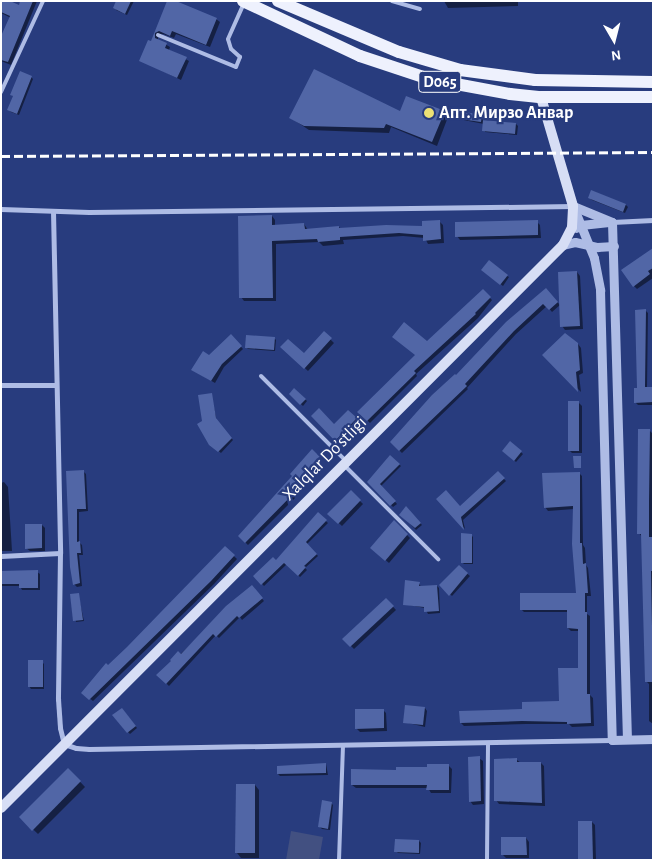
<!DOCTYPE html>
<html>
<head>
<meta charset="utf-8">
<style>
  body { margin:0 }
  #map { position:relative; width:654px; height:861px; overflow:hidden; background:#283c7e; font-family:"Alegreya Sans",sans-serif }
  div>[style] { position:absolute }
  .water>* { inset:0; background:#425081 }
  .shadow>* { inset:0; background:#0007 }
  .building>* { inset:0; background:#5166a6 }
  .service>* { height:4px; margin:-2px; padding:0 2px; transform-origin:2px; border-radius:2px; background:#aebce5 }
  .minor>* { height:5px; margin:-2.5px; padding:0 2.5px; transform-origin:2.5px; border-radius:2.5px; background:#aebce5 }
  .tertiary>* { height:9px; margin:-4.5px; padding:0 4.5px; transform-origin:4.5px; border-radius:4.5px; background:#aebce5 }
  .secondary>* { height:10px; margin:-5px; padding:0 5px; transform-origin:5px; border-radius:5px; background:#d7def5 }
  .primary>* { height:12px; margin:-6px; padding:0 6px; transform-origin:6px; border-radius:6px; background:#eef1fd }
  .rail>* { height:3px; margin-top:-1.5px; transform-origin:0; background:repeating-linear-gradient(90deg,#fff 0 9px,transparent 0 13px) }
  .dots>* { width:14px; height:14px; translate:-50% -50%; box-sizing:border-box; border:2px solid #283c7e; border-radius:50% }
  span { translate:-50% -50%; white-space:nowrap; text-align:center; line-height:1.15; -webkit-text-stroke:4.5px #283c7e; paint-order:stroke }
  .shield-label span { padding:1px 4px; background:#283c7e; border:1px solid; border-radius:4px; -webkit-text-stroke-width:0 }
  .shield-label { font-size:16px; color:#fff; font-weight:700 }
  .poi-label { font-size:18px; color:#fff; font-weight:700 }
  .left { translate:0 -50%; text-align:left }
  .street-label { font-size:18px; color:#fff }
  .frame { position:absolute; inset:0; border:2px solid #fff; pointer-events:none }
  .north { position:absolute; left:589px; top:15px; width:50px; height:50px; -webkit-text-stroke:4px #283c7e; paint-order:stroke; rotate:172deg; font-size:14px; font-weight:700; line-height:20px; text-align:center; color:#fff }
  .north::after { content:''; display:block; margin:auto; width:18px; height:22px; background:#fff; clip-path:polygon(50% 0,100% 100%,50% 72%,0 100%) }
</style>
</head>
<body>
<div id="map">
  <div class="water">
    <div style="clip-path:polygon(291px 831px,323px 837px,319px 860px,286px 860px)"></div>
  </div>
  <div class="shadow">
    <div style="clip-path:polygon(1px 1px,20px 7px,22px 1px,37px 1px,11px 65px,1px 61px,1px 40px,11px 18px,1px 13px)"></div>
    <div style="clip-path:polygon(118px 1px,134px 1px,127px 15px,116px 10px)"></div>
    <div style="clip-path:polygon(168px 1px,216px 19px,220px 22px,210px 47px,176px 34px,174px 38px,163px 34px,158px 36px,158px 40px,170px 47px,169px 50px,189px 61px,181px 80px,140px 60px,151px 43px)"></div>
    <div style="clip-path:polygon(444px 1px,518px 1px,518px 6px,448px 8px)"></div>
    <div style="clip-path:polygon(31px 77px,33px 79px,19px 115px,11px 112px,9px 110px,14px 97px,12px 95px)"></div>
    <div style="clip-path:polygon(401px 112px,444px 112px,448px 116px,482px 116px,483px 121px,516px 124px,518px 126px,517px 135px,485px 132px,484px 124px,448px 117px,437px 146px,391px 127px,389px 133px,309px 130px,291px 118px)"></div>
    <div style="clip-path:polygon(592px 191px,626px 205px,628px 207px,625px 213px,592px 200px,590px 198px)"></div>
    <div style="clip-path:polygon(272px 216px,275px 220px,275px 226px,304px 224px,308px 230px,339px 227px,341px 229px,424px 227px,440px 222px,443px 225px,444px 243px,428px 244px,425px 238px,403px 236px,343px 240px,344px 244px,323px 246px,319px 242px,276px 244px,276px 301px,244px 301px,241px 297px)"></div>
    <div style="clip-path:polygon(537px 222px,540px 225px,541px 238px,460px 240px,457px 236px)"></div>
    <div style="clip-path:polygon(653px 249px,653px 278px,637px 289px,634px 286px)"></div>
    <div style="clip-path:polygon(485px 272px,507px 276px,509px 277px,503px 286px)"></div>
    <div style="clip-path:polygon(577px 272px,580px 276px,583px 329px,565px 330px,562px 326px)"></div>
    <div style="clip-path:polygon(546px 290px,560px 305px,552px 312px,547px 306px,516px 334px,467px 388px,468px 389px,402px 453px,391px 442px)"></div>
    <div style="clip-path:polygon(483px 291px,492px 300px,478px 318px,416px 374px,417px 376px,370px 423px,359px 412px)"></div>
    <div style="clip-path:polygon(645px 310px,648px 313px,647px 388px,653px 388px,653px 405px,638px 405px,636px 403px)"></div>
    <div style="clip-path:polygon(324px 333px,334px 343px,308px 371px,282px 347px,304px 355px)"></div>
    <div style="clip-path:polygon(231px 336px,243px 349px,224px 367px,215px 383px,196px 372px)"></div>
    <div style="clip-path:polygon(274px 338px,276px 340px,275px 351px,248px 349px,246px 347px)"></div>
    <div style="clip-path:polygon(578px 344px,581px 348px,583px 373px,579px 375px,581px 392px,544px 355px)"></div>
    <div style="clip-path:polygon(294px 389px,307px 401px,303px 406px,290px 394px)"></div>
    <div style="clip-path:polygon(211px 394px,217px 422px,233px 440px,221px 453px,210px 444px,203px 422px)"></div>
    <div style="clip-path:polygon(579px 403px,582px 406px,582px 453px,572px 453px,569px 450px)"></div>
    <div style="clip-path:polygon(348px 411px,358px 421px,337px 442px,313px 416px,334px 426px)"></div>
    <div style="clip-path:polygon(649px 430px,652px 433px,653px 724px,649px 721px,649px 684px,647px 682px,642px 537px,639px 533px)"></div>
    <div style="clip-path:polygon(510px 443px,523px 454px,516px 462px,503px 451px)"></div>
    <div style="clip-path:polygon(312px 451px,322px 460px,297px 488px,301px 492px,248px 545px,239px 536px,294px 476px)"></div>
    <div style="clip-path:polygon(390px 456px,401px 466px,381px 486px,397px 504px,393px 507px,369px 482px)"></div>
    <div style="clip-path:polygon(83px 471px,86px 474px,88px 511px,79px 512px,79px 542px,82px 545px,83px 555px,79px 555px,82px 586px,77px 587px,74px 584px,67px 472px)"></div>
    <div style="clip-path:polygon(498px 473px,506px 481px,463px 520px,465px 529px,438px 499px,460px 508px)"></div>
    <div style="clip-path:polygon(579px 473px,582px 476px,583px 545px,585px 548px,586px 565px,588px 568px,591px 596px,587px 596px,587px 614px,590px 616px,590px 695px,593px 698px,594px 726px,572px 727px,569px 724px,526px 724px,464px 726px,461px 723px,560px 702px,579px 669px,579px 631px,571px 631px,568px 628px,568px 612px,524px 612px,521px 609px,578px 594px,574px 509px,548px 511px,545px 507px)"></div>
    <div style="clip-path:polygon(4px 482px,8px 487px,12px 551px,1px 551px,1px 483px)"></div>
    <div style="clip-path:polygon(351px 492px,363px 504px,342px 526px,329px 514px)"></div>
    <div style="clip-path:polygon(406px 508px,422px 525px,416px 530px,401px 514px)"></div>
    <div style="clip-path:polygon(318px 514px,328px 523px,307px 544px,318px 556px,305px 568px,307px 570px,300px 577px,287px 564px,264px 586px,255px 576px,276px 562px)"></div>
    <div style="clip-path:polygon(394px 522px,410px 538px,389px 563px,375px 551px)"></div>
    <div style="clip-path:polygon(42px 525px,45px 528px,45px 551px,30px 551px,26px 548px)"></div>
    <div style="clip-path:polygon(471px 535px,473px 537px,473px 564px,464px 564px,462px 562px)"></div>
    <div style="clip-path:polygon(225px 548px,237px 559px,214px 584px,93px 701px,83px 693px)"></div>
    <div style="clip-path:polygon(459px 567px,470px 576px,452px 596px,441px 585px)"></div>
    <div style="clip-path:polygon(1px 571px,37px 572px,40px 574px,40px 590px,22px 590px,20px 586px,1px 586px)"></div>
    <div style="clip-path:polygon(419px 583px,421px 587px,437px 586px,439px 588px,440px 613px,428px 614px,425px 608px,404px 604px)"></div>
    <div style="clip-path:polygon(252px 587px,264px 601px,242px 620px,240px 617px,219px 638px,216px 635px,169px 686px,158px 675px)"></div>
    <div style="clip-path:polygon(78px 594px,84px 621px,76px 622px,71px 595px)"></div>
    <div style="clip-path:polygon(386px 599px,396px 610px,354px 649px,344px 639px)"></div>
    <div style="clip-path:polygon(42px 662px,44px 664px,44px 689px,31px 689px,29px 686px)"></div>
    <div style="clip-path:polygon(425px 708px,427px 711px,425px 727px,404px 722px)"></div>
    <div style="clip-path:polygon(383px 710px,386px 713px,387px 731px,360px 732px,356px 728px)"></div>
    <div style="clip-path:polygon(123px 711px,137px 728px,130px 734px,128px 732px)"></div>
    <div style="clip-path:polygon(479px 758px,483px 761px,484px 804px,473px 805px,470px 801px)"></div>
    <div style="clip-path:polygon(517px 760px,521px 763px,541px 763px,544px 766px,545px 806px,499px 804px,496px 800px)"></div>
    <div style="clip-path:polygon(326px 764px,328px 775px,280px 776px,278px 774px)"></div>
    <div style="clip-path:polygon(449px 766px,452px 769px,451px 793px,431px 793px,428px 788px,356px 788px,352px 785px,397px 771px)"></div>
    <div style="clip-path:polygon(68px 769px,85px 787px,38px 834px,20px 817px)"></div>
    <div style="clip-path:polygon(255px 785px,259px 790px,259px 858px,241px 858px,237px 853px)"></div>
    <div style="clip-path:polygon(331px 803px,333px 805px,330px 830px,322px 829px,320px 827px)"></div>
    <div style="clip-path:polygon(592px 822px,595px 825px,596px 860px,580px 860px)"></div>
    <div style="clip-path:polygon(526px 838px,529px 842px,529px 858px,506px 858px,502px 854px)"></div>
    <div style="clip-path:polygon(419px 841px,421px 843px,420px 854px,398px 853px,396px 851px)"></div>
  </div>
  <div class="building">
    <div style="clip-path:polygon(1px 1px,10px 1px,19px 5px,20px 1px,33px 1px,8px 62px,1px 60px,1px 36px,10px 16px,1px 12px)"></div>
    <div style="clip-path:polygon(116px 1px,131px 1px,125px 14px,113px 8px)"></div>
    <div style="clip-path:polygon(167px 1px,176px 1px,217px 18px,206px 45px,172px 31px,170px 36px,159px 31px,155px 33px,155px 38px,167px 43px,165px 48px,187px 57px,177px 78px,139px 61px,148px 40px,151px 41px)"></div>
    <div style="clip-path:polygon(314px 69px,400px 111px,406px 96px,445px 111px,432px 142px,386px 124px,384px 128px,304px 126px,289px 118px)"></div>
    <div style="clip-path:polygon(20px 71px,32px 76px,17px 114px,7px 110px,13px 96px,10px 95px)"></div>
    <div style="clip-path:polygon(448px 109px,482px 115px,481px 122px,446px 117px)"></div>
    <div style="clip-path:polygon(483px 120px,516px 123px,515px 134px,482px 131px)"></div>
    <div style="clip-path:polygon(591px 190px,626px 204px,623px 212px,588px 198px)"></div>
    <div style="clip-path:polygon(272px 215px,272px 225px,304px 223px,305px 229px,339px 226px,339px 228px,386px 225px,422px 226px,422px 221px,440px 220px,441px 239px,423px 241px,423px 235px,399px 233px,340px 237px,340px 240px,318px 242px,317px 239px,272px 241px,273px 298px,239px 298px,238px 216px)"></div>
    <div style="clip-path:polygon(538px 220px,538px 235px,455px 237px,455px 222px)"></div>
    <div style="clip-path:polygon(653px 248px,653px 268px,648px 271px,650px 274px,633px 287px,621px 270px)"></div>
    <div style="clip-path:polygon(489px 260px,508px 275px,500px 285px,481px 270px)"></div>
    <div style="clip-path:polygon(577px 271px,580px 326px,560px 327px,558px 272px)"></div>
    <div style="clip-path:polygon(546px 288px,558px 302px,549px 310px,543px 304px,514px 331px,465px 384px,467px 386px,399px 451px,390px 442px,432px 395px,455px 374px,456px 375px,506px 322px)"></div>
    <div style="clip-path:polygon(483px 289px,491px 297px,475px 313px,476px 314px,414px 371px,416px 373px,367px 421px,357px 412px,415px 355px,392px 337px,404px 322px,427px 341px)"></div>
    <div style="clip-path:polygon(646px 309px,645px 387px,653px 387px,653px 402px,634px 403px,634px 388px,637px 388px,635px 310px)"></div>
    <div style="clip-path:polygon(324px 331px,332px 338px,304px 369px,280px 347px,288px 339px,304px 353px)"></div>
    <div style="clip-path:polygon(565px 333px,578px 343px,580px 370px,576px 372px,578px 392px,542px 355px)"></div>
    <div style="clip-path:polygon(231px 334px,242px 346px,222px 364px,211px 381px,191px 370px,203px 351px,209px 355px)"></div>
    <div style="clip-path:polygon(246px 335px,275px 337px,274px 350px,245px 348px)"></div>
    <div style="clip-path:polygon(294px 388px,306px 399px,300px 405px,289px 394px)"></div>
    <div style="clip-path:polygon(212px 393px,216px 418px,232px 438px,218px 452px,209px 445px,197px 424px,202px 421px,198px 395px)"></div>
    <div style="clip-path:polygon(568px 401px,579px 401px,579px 451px,568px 451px)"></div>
    <div style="clip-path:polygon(319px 408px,334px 424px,348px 410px,357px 418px,335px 441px,311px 416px)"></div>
    <div style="clip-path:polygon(638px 429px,650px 429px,649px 503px,649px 537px,653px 537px,653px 571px,651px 571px,653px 682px,645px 682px,641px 534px,637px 534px)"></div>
    <div style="clip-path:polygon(510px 441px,522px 451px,514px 461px,502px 451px)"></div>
    <div style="clip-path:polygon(312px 449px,320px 457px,295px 484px,299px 488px,245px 543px,238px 536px,292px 476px,290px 474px)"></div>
    <div style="clip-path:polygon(390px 455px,400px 464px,380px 484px,396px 501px,390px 506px,367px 482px)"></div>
    <div style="clip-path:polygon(573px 456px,581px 456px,581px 468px,574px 468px)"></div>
    <div style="clip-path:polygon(84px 470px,86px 509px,77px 509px,77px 542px,80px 541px,81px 553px,77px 553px,80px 583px,73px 585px,70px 567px,66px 471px)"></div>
    <div style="clip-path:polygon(498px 471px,505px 478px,461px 517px,464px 530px,436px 499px,446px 490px,460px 506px)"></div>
    <div style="clip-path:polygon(580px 472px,580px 543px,582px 543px,583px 564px,586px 563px,588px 593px,585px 593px,585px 612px,587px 612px,587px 694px,590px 694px,591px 723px,567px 724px,567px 722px,522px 721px,460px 723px,459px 711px,522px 709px,522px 702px,559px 701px,558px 668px,578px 668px,578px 629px,567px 628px,567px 610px,520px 610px,520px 593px,576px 593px,572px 544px,573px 506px,544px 508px,542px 473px)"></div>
    <div style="clip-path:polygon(351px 490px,361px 500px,338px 524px,327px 514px)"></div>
    <div style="clip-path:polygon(406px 506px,421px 523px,415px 528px,399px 515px)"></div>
    <div style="clip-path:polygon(318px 512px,327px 520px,306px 542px,317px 554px,304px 566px,306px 567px,298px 576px,284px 563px,261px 585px,253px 576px,273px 557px,276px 560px)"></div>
    <div style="clip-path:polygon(394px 520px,408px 534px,385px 561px,370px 548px)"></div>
    <div style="clip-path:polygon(25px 524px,42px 524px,42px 548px,25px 549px)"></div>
    <div style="clip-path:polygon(461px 533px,472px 534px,472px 563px,461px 563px)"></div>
    <div style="clip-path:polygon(225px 546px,235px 555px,211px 581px,89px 700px,81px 693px,106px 663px,108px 665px,127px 647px)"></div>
    <div style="clip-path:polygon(459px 565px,468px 573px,449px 596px,439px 585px)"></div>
    <div style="clip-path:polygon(38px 570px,38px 588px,19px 588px,19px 584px,1px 584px,1px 571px)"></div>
    <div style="clip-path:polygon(405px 580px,420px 582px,419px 586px,437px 585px,439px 611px,424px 612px,424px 607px,403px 605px)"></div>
    <div style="clip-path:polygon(252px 585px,263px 598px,239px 618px,237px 616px,216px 637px,213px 634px,166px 684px,156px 675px,171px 661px,170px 660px,178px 651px,181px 654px,226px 606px)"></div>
    <div style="clip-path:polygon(79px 593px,83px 620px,73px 621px,70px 594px)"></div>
    <div style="clip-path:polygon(386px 598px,394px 606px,350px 647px,342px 639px)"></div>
    <div style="clip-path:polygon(28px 660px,43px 660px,43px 687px,28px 687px)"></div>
    <div style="clip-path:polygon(405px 705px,425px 707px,423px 725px,403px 723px)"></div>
    <div style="clip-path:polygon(122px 708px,136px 726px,127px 733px,112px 715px)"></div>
    <div style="clip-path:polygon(355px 709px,384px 709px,384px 728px,355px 729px)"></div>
    <div style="clip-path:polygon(480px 756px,481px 801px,469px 802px,468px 757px)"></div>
    <div style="clip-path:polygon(517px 758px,517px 762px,541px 762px,542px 803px,494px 801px,494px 759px)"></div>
    <div style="clip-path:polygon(326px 763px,326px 773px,277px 774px,277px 766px)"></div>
    <div style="clip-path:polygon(427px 764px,449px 764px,449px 790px,426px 790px,427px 785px,351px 785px,351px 769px,396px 770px,396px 767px,427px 767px)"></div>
    <div style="clip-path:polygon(68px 768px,81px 781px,32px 831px,19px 817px)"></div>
    <div style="clip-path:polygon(236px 784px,255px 784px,255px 853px,235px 853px)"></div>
    <div style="clip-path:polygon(322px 800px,332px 802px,328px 829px,318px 827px)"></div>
    <div style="clip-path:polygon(578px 821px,592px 821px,593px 860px,578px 860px)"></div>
    <div style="clip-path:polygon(501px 837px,526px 837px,527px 855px,501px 855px)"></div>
    <div style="clip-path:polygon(395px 839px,419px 840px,419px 853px,394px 852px)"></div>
  </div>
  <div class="service">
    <div style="left:392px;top:1px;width:29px;rotate:16deg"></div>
    <div style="left:158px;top:35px;width:84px;rotate:22.3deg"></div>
    <div style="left:236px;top:67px;width:11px;rotate:-68deg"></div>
    <div style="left:240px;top:57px;width:12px;rotate:-138deg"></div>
    <div style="left:231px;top:49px;width:10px;rotate:-107deg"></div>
    <div style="left:228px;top:39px;width:39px;rotate:-66deg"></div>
    <div style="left:1px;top:92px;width:100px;rotate:-65.2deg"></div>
    <div style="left:261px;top:376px;width:120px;rotate:45deg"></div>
    <div style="left:345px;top:466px;width:132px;rotate:45deg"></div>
    <div style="left:339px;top:860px;width:115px;rotate:-88deg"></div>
    <div style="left:487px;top:860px;width:117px;rotate:-89.5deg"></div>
  </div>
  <div class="minor">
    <div style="left:1px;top:209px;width:88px;rotate:2deg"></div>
    <div style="left:89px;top:212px;width:484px;rotate:-0.7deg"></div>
    <div style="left:53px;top:211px;width:342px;rotate:88.8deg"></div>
    <div style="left:60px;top:553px;width:146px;rotate:90.8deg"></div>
    <div style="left:58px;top:699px;width:29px;rotate:86deg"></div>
    <div style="left:60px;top:728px;width:16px;rotate:76deg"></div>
    <div style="left:64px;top:744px;width:13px;rotate:18deg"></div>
    <div style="left:76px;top:748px;width:13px;rotate:4deg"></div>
    <div style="left:89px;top:749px;width:523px;rotate:-0.99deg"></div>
    <div style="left:612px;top:222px;width:41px;rotate:-2.8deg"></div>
    <div style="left:1px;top:385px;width:55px"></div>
    <div style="left:1px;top:556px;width:59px;rotate:-2.9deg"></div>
  </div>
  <div class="tertiary">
    <div style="left:573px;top:206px;width:56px;rotate:68deg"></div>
    <div style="left:594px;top:258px;width:33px;rotate:79deg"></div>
    <div style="left:600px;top:290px;width:450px;rotate:88.5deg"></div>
    <div style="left:612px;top:740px;width:41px;rotate:-1.4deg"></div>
    <div style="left:573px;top:206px;width:42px;rotate:22.3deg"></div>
    <div style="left:612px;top:222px;width:517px;rotate:88.34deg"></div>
    <div style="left:576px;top:228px;width:6px;rotate:-31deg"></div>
    <div style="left:581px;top:225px;width:28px;rotate:-6deg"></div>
    <div style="left:563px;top:245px;width:12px;rotate:-14deg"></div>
    <div style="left:575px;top:242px;width:23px;rotate:13deg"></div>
    <div style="left:597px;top:247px;width:17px;rotate:-3deg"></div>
  </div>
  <div class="secondary">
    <div style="left:1px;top:808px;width:795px;rotate:-45.05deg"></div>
    <div style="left:563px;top:245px;width:20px;rotate:-63deg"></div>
    <div style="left:572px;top:227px;width:21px;rotate:-87deg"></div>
    <div style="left:573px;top:206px;width:114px;rotate:-106.4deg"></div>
  </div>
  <div class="primary">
    <div style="left:243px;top:1px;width:129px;rotate:25.2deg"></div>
    <div style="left:360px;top:56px;width:73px;rotate:18.4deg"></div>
    <div style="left:429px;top:79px;width:82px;rotate:10.5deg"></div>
    <div style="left:510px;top:94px;width:31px;rotate:6deg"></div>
    <div style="left:541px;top:97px;width:112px"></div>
    <div style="left:278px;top:1px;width:131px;rotate:22.9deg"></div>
    <div style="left:399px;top:52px;width:64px;rotate:16.4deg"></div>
    <div style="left:460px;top:70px;width:76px;rotate:7.6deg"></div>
    <div style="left:535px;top:80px;width:118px;rotate:1deg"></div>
  </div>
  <div class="rail">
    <div style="left:1px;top:156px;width:652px;rotate:-0.35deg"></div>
  </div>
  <div class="dots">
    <div style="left:429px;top:113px;background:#ece175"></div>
  </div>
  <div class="shield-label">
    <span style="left:440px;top:82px">D065</span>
  </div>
  <div class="poi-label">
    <span class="left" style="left:439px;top:113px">Апт. Мирзо Анвар</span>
  </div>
  <div class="street-label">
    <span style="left:325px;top:459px;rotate:-45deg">Xalqlar Do’stligi</span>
  </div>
  <div class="frame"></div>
  <div class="north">N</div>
</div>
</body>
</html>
